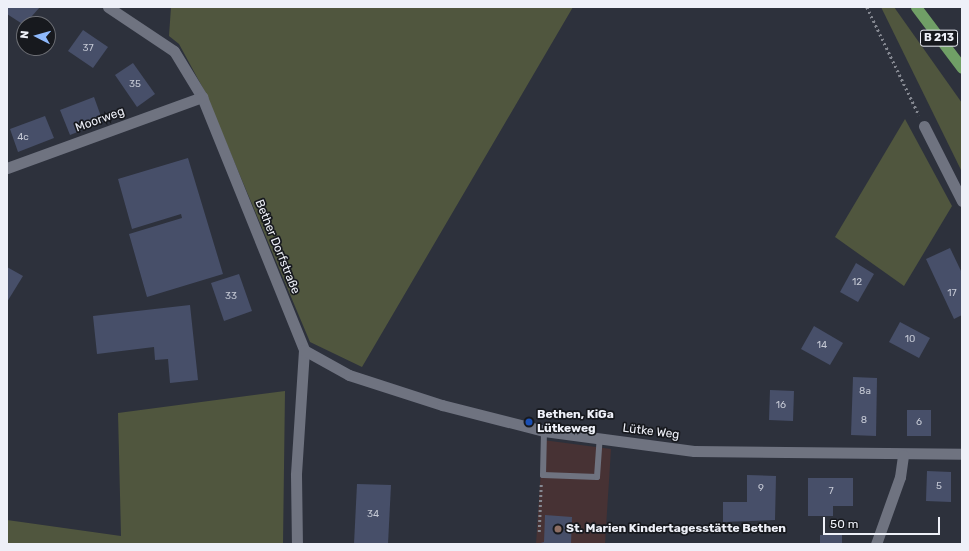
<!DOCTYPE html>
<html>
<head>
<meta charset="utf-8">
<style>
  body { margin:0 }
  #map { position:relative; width:969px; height:551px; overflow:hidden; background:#2d313c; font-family:Rubik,sans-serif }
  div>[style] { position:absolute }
  .industrial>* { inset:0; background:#473234 }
  .green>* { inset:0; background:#50563e }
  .building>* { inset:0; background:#474f69 }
  .path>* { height:2.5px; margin-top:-1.25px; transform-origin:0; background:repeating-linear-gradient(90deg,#858891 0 2px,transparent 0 5px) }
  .service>* { height:6px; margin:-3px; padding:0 3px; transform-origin:3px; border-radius:3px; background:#6f7380 }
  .minor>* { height:11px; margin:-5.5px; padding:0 5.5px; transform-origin:5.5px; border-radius:5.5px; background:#6f7380 }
  .primary>* { height:11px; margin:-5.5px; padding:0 5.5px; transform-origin:5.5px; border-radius:5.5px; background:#709f66 }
  .dots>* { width:11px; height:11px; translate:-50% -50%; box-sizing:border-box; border:2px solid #17191e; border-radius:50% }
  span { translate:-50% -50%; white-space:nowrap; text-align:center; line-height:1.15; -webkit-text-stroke:3.5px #17191e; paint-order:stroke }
  .number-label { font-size:10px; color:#c4c8d4 }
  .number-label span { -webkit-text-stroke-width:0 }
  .shield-label span { padding:1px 3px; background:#17191e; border:1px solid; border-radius:3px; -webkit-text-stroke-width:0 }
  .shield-label { font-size:11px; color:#eef0f8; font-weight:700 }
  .street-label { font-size:12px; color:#eef0f8 }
  .poi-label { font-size:12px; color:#eef0f8; font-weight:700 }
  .left { translate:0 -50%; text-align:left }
  .frame { position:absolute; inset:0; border:8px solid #eef0f8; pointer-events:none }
  .north { position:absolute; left:16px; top:16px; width:40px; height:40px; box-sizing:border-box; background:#17191e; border:1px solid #6d6f75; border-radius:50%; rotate:276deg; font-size:11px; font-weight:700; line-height:16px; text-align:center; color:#eef0f8 }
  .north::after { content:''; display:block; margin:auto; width:14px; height:18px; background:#8eb9fd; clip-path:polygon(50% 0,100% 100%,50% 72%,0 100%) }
  .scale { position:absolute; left:823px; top:517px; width:117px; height:18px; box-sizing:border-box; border:2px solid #eef0f8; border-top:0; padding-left:5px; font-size:12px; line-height:14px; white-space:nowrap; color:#eef0f8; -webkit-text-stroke:3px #17191e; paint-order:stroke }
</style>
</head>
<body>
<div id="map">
  <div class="industrial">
    <div style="clip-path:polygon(543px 440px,611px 449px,605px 544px,536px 544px)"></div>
  </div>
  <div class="green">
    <div style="clip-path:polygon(171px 7px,573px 7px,362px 367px,310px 342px,204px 90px,179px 44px,169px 36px)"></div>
    <div style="clip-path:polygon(881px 7px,894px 7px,962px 103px,962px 172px)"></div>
    <div style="clip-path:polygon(905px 119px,952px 206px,904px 286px,835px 237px)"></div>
    <div style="clip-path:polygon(285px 391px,283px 544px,7px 544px,7px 520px,121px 536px,118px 413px)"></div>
  </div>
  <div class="building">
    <div style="clip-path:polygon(7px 7px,40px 7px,24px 25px,7px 14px)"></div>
    <div style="clip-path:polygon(83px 30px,108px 47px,93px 68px,68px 51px)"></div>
    <div style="clip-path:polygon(133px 63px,155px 94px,137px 107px,115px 75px)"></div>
    <div style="clip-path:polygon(94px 97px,103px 122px,70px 135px,60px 110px)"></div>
    <div style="clip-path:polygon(45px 116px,54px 138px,18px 152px,10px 129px)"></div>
    <div style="clip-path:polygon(188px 158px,223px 274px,147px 297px,129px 234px,182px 218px,181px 214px,132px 229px,118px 179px)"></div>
    <div style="clip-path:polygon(950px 248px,962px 273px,962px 315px,954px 319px,926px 259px)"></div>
    <div style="clip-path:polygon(856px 263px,874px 274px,858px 302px,840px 292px)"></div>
    <div style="clip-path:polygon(7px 267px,23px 276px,7px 302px)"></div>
    <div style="clip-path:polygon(239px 274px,252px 311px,224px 321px,211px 283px)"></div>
    <div style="clip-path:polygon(190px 305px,198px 380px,170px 383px,168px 359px,155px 360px,154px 347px,97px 354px,93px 316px)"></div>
    <div style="clip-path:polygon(900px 322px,930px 338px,919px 358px,889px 342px)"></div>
    <div style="clip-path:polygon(814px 326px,843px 343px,830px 365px,801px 349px)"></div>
    <div style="clip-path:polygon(853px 377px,877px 378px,876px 436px,851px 435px)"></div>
    <div style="clip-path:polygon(770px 390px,794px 391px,793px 421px,769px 420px)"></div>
    <div style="clip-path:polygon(907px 410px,931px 410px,931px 436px,907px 436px)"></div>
    <div style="clip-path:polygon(927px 471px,951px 472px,951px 502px,926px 501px)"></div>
    <div style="clip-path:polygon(747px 475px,776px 476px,775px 520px,723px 522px,723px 502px,747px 502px)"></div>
    <div style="clip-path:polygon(808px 478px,853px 478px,853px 506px,833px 506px,833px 516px,808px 516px)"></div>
    <div style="clip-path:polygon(357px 484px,391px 485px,388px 544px,354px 544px)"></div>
    <div style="clip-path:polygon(545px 515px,572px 517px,571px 544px,537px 544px,544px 542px)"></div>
    <div style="clip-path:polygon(820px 535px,842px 535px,842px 544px,820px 544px)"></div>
  </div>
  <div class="path">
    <div style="left:867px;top:7px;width:120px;rotate:64.3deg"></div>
    <div style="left:539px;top:532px;width:48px;rotate:-87.6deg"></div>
  </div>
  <div class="service">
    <div style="left:544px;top:431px;width:44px;rotate:91.3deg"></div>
    <div style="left:543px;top:475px;width:54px;rotate:2.1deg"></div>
    <div style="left:597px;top:477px;width:39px;rotate:-86deg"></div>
  </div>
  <div class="minor">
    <div style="left:108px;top:7px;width:79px;rotate:33.7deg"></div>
    <div style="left:174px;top:51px;width:54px;rotate:58.7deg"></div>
    <div style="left:202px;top:97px;width:273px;rotate:68deg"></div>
    <div style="left:304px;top:350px;width:125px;rotate:93.7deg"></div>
    <div style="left:296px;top:475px;width:69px;rotate:89.2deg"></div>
    <div style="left:924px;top:126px;width:84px;rotate:63.1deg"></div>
    <div style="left:7px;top:168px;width:208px;rotate:-20deg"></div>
    <div style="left:304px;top:350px;width:51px;rotate:29.1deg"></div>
    <div style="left:349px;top:375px;width:98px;rotate:17.9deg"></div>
    <div style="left:442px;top:405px;width:105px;rotate:14.3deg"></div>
    <div style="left:544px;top:431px;width:151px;rotate:7.6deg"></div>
    <div style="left:694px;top:451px;width:268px;rotate:0.6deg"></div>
    <div style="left:876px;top:544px;width:71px;rotate:-70.3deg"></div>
    <div style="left:900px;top:477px;width:22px;rotate:-82deg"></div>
  </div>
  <div class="primary">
    <div style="left:916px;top:7px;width:76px;rotate:53deg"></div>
  </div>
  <div class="dots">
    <div style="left:529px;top:422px;background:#1a4fb4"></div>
    <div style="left:558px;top:529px;background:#8d6e63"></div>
  </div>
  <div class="number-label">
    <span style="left:88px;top:49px">37</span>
    <span style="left:135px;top:85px">35</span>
    <span style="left:23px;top:138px">4c</span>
    <span style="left:857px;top:283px">12</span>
    <span style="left:952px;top:294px">17</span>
    <span style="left:231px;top:297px">33</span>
    <span style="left:910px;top:340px">10</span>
    <span style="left:822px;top:346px">14</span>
    <span style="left:865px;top:392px">8a</span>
    <span style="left:781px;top:406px">16</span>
    <span style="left:864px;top:421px">8</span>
    <span style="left:919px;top:423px">6</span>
    <span style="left:939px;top:487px">5</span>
    <span style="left:761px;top:489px">9</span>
    <span style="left:831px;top:492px">7</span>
    <span style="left:373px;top:515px">34</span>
  </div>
  <div class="shield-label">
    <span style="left:939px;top:38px">B 213</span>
  </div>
  <div class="street-label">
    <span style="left:100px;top:120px;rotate:-20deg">Moorweg</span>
    <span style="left:277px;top:247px;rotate:68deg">Bether Dorfstraße</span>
    <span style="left:651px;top:432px;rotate:7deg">Lütke Weg</span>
  </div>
  <div class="poi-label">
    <span class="left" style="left:537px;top:422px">Bethen, KiGa<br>Lütkeweg</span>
    <span class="left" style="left:566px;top:529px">St. Marien Kindertagesstätte Bethen</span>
  </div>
  <div class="frame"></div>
  <div class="north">N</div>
  <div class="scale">50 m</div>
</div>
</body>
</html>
